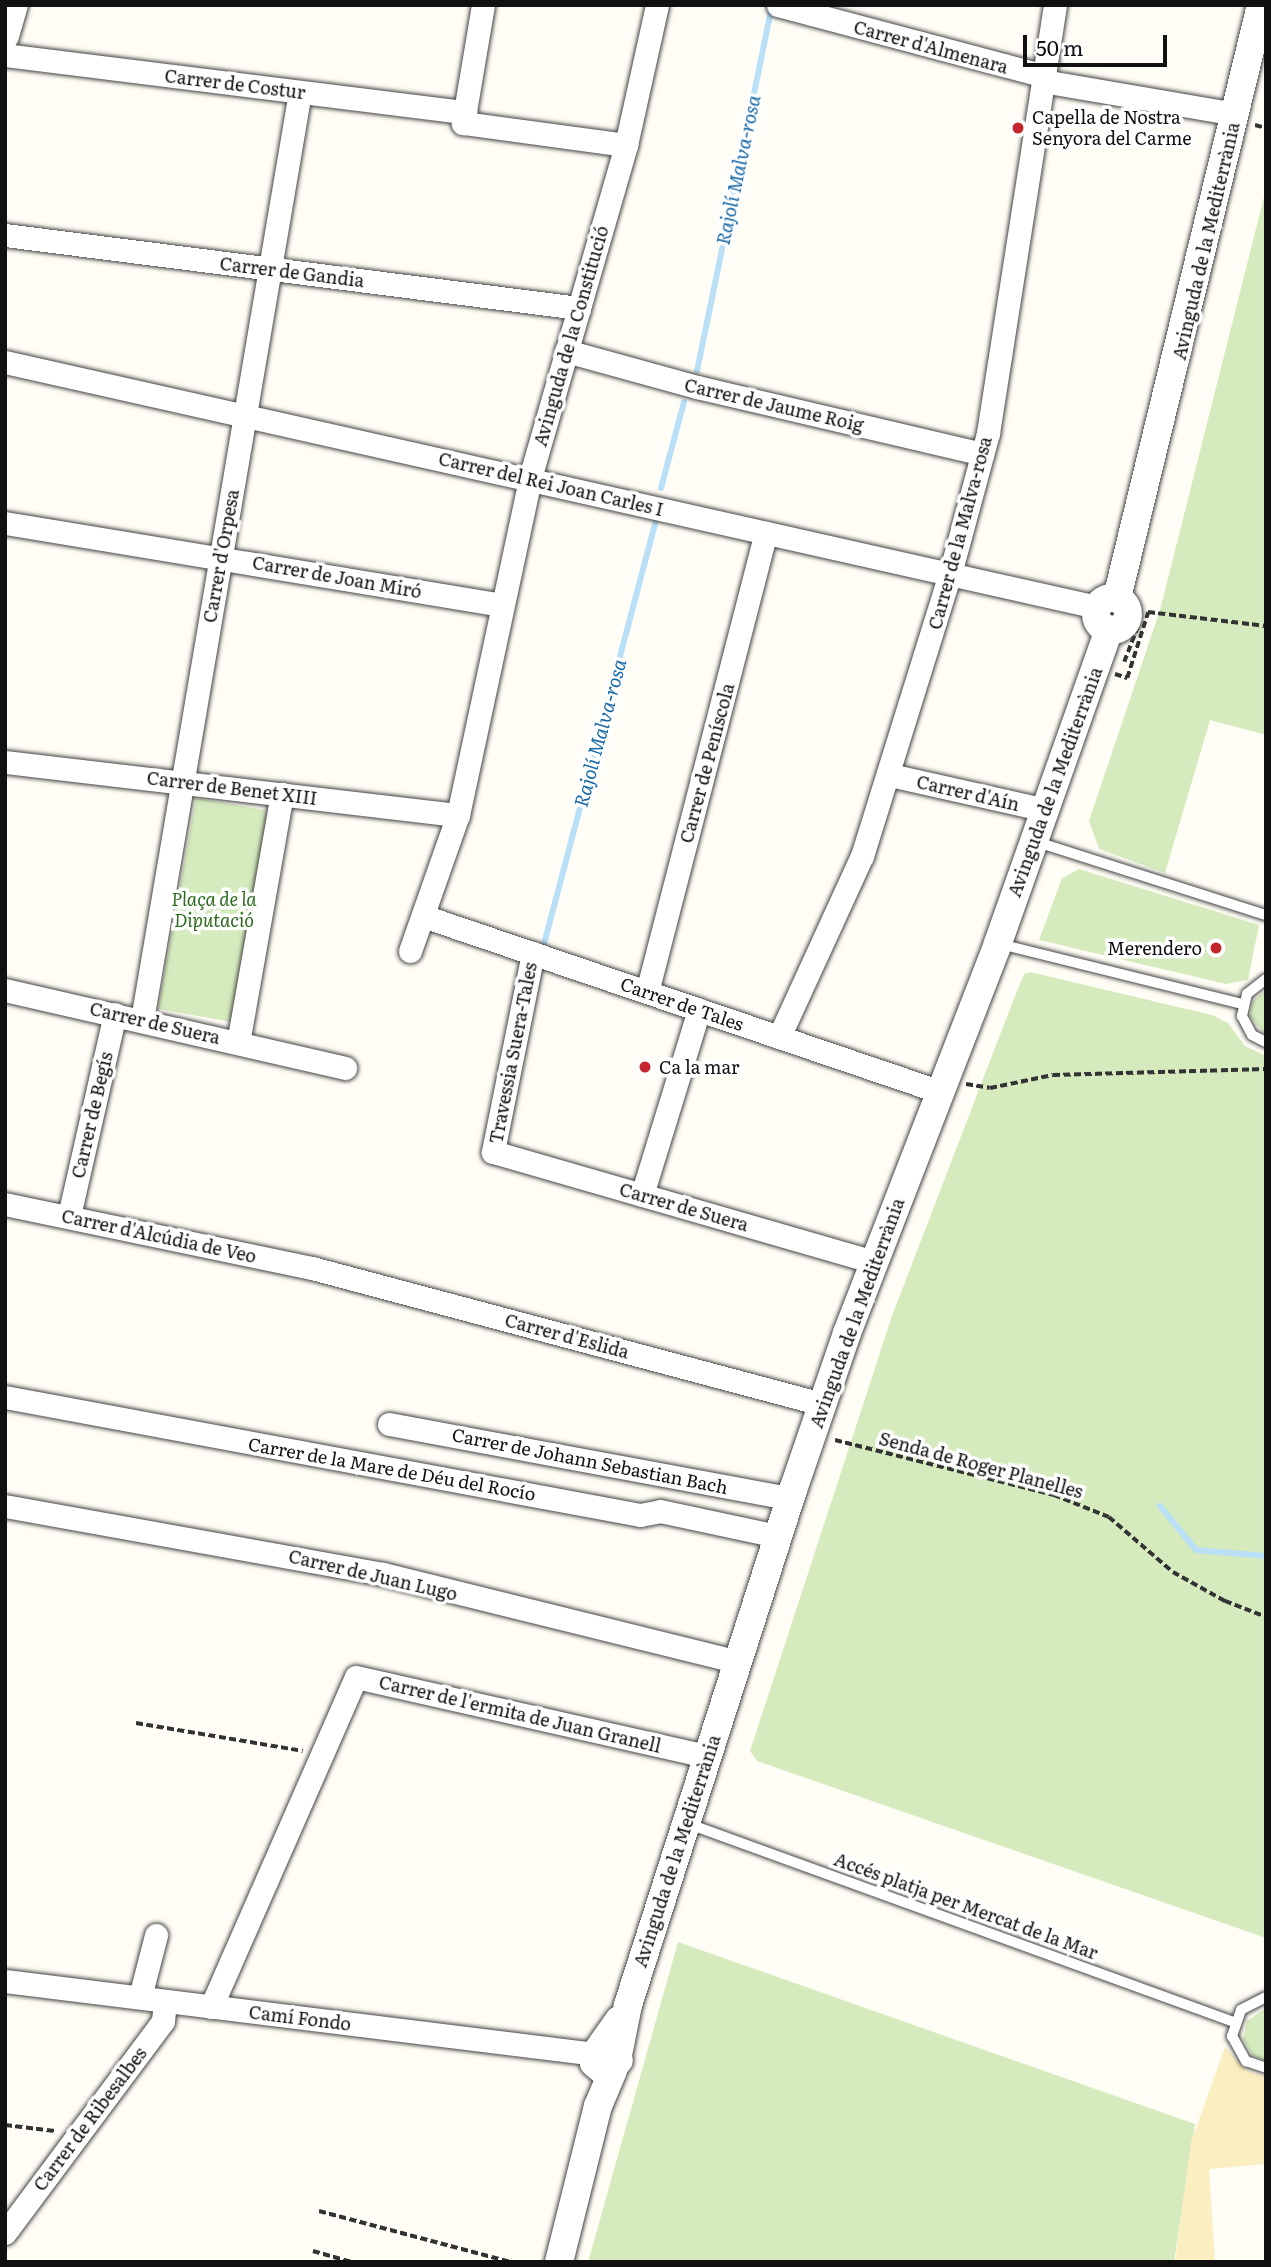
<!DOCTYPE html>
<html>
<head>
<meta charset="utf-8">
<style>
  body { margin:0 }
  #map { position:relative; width:1271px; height:2267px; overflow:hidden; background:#fffdf5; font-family:Literata,serif }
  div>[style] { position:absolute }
  .green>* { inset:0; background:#d5ebbd }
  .sand>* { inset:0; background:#fbeec1 }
  .stream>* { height:6px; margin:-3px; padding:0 3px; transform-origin:3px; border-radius:3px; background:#b9e0f7 }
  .path>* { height:3.5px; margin-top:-1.75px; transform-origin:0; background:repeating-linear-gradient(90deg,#333 0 7px,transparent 0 10.5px) }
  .roads { filter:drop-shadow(0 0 2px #444) drop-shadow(0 0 2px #444) }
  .service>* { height:10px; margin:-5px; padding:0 5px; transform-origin:5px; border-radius:5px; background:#fff }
  .minor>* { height:23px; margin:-11.5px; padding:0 11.5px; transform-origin:11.5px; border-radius:11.5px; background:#fff }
  .tertiary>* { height:28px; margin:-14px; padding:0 14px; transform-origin:14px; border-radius:14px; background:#fff }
  .tertiary>.ring { margin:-14px; padding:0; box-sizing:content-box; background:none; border:28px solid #fff; border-radius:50% }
  .dots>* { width:19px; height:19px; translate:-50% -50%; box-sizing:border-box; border:4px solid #fff; border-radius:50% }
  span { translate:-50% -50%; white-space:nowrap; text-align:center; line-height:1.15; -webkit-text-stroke:7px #fff; paint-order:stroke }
  .street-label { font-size:18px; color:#111 }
  .poi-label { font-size:18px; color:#111 }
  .left { translate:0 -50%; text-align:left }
  .right { translate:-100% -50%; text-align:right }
  .park-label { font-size:18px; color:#2f6b1f; font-style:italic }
  .water-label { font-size:19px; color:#1768a6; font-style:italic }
  .frame { position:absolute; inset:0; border:7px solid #111; pointer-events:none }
  .scale { position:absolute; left:1023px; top:35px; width:144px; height:32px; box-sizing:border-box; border:4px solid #111; border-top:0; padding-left:9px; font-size:21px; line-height:24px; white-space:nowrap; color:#111; -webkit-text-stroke:5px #fff; paint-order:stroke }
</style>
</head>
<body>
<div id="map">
  <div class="green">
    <div style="clip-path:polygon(1266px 189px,1266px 735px,1210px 720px,1165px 873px,1099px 849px,1089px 821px,1160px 610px)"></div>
    <div style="clip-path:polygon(196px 798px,270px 811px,232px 1022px,158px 1009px)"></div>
    <div style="clip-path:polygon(1079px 869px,1259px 925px,1248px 980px,1226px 984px,1039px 940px,1062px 878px)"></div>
    <div style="clip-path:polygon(1030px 972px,1212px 1015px,1228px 1023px,1245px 1046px,1266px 1056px,1266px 1938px,757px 1761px,750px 1751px,892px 1316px,1013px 1001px,1024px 974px)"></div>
    <div style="clip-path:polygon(1266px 990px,1266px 1036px,1250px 1016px,1253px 1001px)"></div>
    <div style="clip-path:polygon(678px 1942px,1195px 2124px,1174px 2262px,588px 2262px)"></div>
    <div style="clip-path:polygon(1266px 2008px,1266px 2061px,1252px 2055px,1243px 2039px,1247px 2021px)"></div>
  </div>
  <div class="sand">
    <div style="clip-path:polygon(1225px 2047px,1247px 2071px,1266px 2077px,1266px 2164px,1209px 2169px,1215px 2262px,1175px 2262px,1191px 2142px)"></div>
  </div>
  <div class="stream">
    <div style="left:697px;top:371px;width:368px;rotate:-78.4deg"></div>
    <div style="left:661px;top:488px;width:89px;rotate:-75deg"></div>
    <div style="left:544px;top:944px;width:438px;rotate:-75.2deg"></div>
    <div style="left:1160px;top:1506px;width:57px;rotate:50.7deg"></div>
    <div style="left:1196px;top:1550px;width:70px;rotate:4.9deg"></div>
  </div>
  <div class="path">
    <div style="left:1255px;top:125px;width:11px;rotate:15deg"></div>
    <div style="left:1124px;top:662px;width:39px;rotate:-69deg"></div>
    <div style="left:1138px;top:626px;width:20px;rotate:-87deg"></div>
    <div style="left:1115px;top:674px;width:13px;rotate:18deg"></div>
    <div style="left:1127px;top:678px;width:69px;rotate:-72.3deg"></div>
    <div style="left:1148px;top:612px;width:119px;rotate:6.8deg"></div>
    <div style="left:966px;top:1084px;width:24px;rotate:9deg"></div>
    <div style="left:990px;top:1088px;width:64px;rotate:-11.7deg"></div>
    <div style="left:1053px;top:1075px;width:213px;rotate:-1.6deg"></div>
    <div style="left:835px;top:1440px;width:226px;rotate:14.1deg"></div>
    <div style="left:1054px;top:1495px;width:59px;rotate:21.8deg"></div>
    <div style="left:1109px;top:1517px;width:84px;rotate:40.7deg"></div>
    <div style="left:1173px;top:1572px;width:60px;rotate:29.1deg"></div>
    <div style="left:1225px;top:1601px;width:44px;rotate:21.3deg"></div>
    <div style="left:136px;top:1723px;width:169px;rotate:9.5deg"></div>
    <div style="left:5px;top:2125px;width:50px;rotate:6.8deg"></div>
    <div style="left:319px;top:2211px;width:199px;rotate:14.9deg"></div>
    <div style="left:313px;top:2251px;width:40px;rotate:16deg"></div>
  </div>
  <div class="roads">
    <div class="service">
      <div style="left:1034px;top:841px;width:244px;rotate:17.7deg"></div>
      <div style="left:1000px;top:944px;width:249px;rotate:13.9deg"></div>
      <div style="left:1266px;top:979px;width:24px;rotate:142deg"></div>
      <div style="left:1247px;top:994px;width:23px;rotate:103deg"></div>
      <div style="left:1242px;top:1016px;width:21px;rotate:62deg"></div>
      <div style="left:1252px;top:1035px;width:16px;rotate:27deg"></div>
      <div style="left:689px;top:1824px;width:580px;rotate:19.97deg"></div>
      <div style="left:1266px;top:1997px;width:28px;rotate:153deg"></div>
      <div style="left:1241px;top:2010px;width:28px;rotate:109deg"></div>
      <div style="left:1232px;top:2036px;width:29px;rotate:61deg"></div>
      <div style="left:1246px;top:2061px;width:21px;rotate:19deg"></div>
    </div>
    <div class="minor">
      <div style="left:483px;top:5px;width:120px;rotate:99.6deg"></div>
      <div style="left:463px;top:123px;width:164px;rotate:7.7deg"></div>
      <div style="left:778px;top:5px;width:275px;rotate:14.9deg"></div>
      <div style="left:5px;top:55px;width:464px;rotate:7.1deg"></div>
      <div style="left:1043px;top:81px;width:196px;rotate:9.7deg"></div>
      <div style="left:5px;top:235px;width:579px;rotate:7.25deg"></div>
      <div style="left:566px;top:351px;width:136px;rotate:15.4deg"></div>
      <div style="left:697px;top:387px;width:293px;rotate:13.2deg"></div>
      <div style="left:5px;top:362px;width:1119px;rotate:12.65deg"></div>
      <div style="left:5px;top:523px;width:504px;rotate:9.37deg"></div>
      <div style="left:5px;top:762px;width:456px;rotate:6.7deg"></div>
      <div style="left:890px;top:775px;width:160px;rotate:12.6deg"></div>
      <div style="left:423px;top:916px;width:547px;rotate:18.77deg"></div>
      <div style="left:410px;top:951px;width:144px;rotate:-70.6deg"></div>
      <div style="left:458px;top:815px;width:345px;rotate:-77.9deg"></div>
      <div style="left:530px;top:478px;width:347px;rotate:-73.9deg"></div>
      <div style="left:626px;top:145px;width:143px;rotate:-77.5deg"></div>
      <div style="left:533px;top:953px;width:203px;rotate:101.4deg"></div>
      <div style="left:493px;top:1152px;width:397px;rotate:16.1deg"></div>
      <div style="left:5px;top:990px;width:349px;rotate:12.9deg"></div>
      <div style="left:647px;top:992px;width:474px;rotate:-75.5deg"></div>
      <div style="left:142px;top:1020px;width:941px;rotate:-80.34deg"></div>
      <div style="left:779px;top:1037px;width:199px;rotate:-65.4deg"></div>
      <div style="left:862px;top:856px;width:295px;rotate:-72.7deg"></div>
      <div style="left:950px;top:574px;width:146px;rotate:-74.9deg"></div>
      <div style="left:988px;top:433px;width:433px;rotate:-81.1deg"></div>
      <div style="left:238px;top:1043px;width:253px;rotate:-80deg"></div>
      <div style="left:642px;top:1195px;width:194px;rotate:-72.9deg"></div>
      <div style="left:5px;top:1204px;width:314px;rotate:11.8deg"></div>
      <div style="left:312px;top:1268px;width:528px;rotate:14.93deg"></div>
      <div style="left:69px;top:1216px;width:207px;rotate:-77.2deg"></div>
      <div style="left:5px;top:1397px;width:646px;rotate:10.53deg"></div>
      <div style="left:640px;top:1515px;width:20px;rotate:-11deg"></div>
      <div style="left:660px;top:1511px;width:121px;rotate:12deg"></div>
      <div style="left:389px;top:1424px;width:408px;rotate:10.5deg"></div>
      <div style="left:5px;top:1506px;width:384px;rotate:10.2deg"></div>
      <div style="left:383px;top:1574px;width:366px;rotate:13.9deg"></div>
      <div style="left:5px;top:1981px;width:594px;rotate:7.05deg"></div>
      <div style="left:140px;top:1997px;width:64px;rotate:-75.5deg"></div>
      <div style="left:211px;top:2007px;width:360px;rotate:-66.3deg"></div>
      <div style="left:356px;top:1677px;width:360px;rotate:12.7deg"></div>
      <div style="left:5px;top:2233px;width:264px;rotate:-53.3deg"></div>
      <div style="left:163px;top:2021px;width:20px;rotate:-84deg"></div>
    </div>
    <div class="tertiary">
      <div style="left:5px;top:36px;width:32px;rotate:-74deg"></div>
      <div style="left:1117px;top:598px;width:610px;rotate:-76.35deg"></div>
      <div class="ring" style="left:1096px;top:598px;width:4px;height:4px"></div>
      <div style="left:619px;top:2020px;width:42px;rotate:125.2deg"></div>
      <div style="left:595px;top:2054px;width:9px;rotate:96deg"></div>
      <div style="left:594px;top:2063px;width:17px;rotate:40deg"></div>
      <div style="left:607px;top:2074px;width:18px;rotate:-49deg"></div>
      <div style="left:618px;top:2055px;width:51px;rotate:-78.7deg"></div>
      <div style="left:628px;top:2005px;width:541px;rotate:-72.24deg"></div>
      <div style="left:793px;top:1490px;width:166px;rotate:-71deg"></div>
      <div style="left:847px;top:1333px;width:418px;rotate:-68.8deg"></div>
      <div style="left:998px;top:943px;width:333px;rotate:-70.5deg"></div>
      <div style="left:559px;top:2262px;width:161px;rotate:-76deg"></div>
      <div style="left:598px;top:2106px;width:39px;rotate:-67deg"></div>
    </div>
  </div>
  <div class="dots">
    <div style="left:1018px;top:128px;background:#c4262e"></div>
    <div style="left:1216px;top:948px;background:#c4262e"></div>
    <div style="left:645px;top:1067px;background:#c4262e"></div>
  </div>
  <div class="street-label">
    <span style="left:931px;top:47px;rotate:15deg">Carrer d'Almenara</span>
    <span style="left:235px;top:84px;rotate:7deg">Carrer de Costur</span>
    <span style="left:1206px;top:241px;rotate:-77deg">Avinguda de la Mediterrània</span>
    <span style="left:292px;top:272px;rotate:7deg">Carrer de Gandia</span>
    <span style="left:571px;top:336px;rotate:-74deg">Avinguda de la Constitució</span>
    <span style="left:774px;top:405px;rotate:13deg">Carrer de Jaume Roig</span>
    <span style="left:551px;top:484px;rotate:13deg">Carrer del Rei Joan Carles I</span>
    <span style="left:960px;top:533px;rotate:-75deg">Carrer de la Malva-rosa</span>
    <span style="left:221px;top:556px;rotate:-80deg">Carrer d'Orpesa</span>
    <span style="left:337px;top:577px;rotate:10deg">Carrer de Joan Miró</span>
    <span style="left:707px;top:763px;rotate:-75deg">Carrer de Peníscola</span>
    <span style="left:1055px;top:782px;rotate:-70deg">Avinguda de la Mediterrània</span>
    <span style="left:232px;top:788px;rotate:7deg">Carrer de Benet XIII</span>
    <span style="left:968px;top:793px;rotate:13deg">Carrer d'Aín</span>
    <span style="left:682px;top:1004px;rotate:19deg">Carrer de Tales</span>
    <span style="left:155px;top:1023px;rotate:13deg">Carrer de Suera</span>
    <span style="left:513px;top:1053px;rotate:-79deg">Travessia Suera-Tales</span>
    <span style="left:92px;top:1115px;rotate:-77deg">Carrer de Begís</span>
    <span style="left:684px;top:1207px;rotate:16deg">Carrer de Suera</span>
    <span style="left:159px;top:1236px;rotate:12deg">Carrer d'Alcúdia de Veo</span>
    <span style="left:857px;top:1313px;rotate:-70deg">Avinguda de la Mediterrània</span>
    <span style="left:567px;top:1336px;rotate:15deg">Carrer d'Eslida</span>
    <span style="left:590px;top:1461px;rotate:11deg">Carrer de Johann Sebastian Bach</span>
    <span style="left:981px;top:1465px;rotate:15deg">Senda de Roger Planelles</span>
    <span style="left:392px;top:1469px;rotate:10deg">Carrer de la Mare de Déu del Rocío</span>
    <span style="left:373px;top:1575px;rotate:13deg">Carrer de Juan Lugo</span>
    <span style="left:520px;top:1714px;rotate:13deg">Carrer de l'ermita de Juan Granell</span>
    <span style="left:677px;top:1851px;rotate:-72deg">Avinguda de la Mediterrània</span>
    <span style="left:966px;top:1906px;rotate:20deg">Accés platja per Mercat de la Mar</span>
    <span style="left:300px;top:2018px;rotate:7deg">Camí Fondo</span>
    <span style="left:90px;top:2119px;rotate:-53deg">Carrer de Ribesalbes</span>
  </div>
  <div class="poi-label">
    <span class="left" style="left:1032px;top:128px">Capella de Nostra<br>Senyora del Carme</span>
    <span class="right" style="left:1202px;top:948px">Merendero</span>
    <span class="left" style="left:659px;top:1067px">Ca la mar</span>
  </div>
  <div class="park-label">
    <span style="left:214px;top:910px">Plaça de la<br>Diputació</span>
  </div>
  <div class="water-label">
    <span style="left:738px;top:170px;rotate:-78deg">Rajolí Malva-rosa</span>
    <span style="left:600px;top:733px;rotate:-75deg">Rajolí Malva-rosa</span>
  </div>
  <div class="frame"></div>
  <div class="scale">50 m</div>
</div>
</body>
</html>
